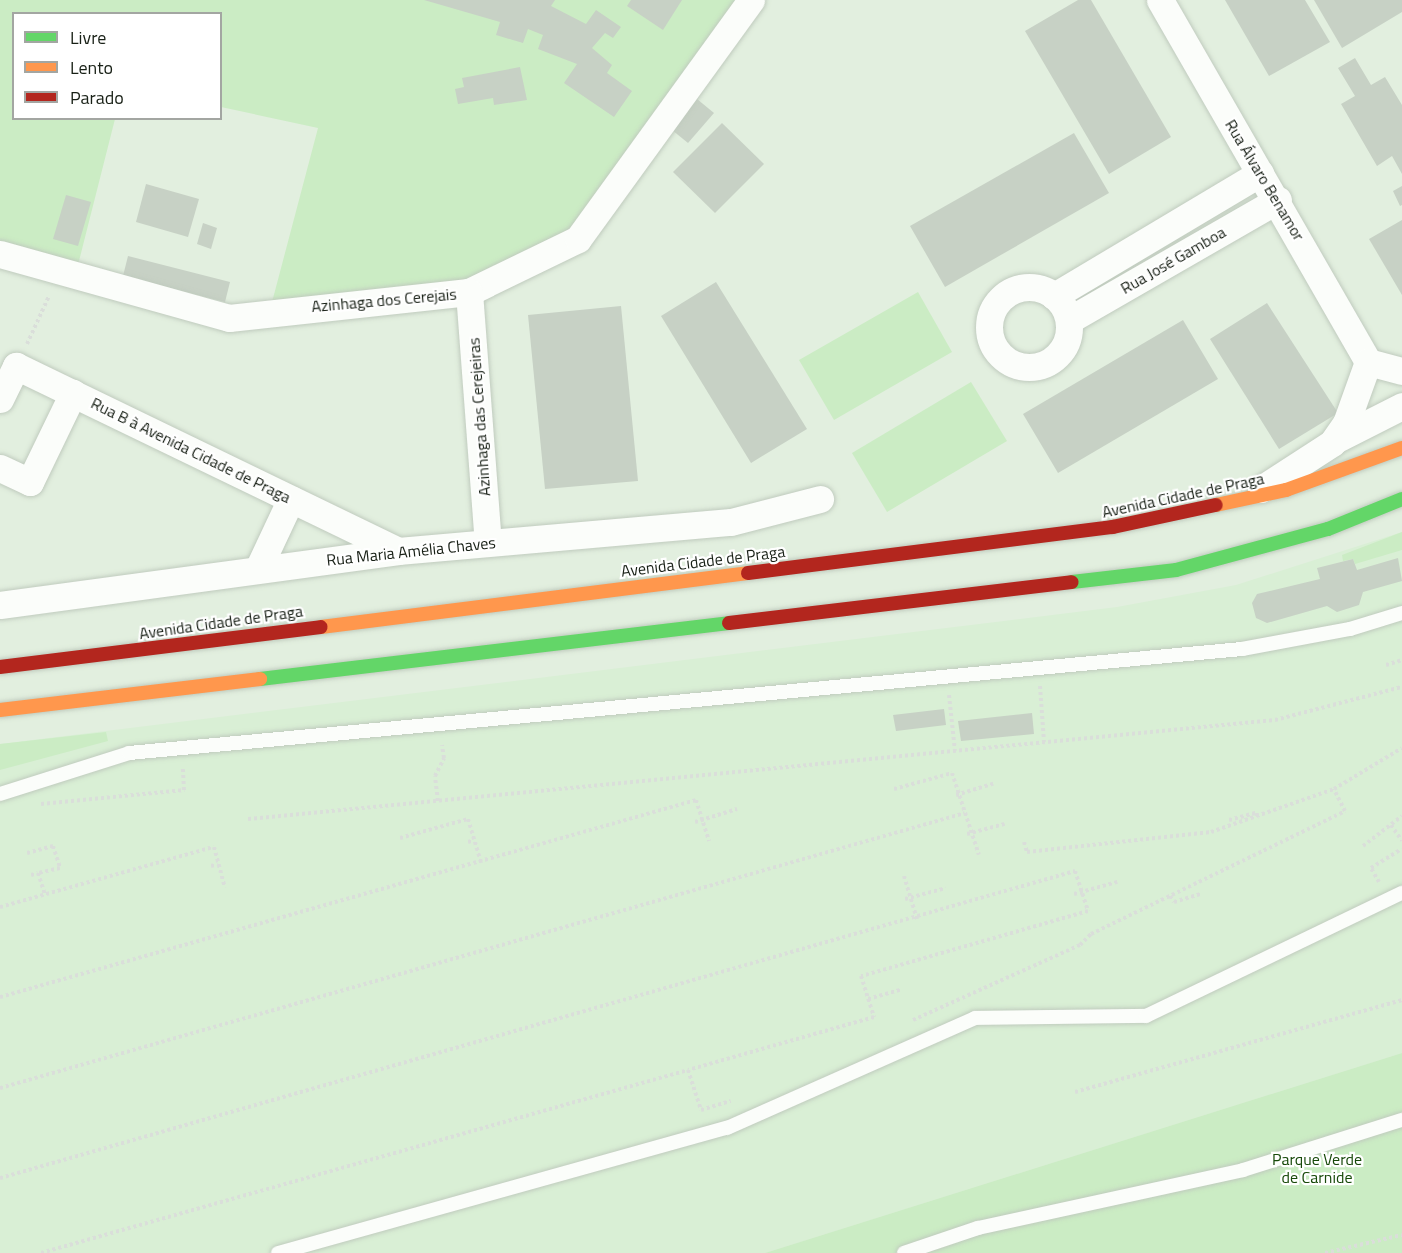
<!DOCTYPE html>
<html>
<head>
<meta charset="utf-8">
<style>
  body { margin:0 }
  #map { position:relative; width:1402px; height:1253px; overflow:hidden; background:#e2efdf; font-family:"Titillium Web",sans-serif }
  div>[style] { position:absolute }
  .built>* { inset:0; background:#d9efd5 }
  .green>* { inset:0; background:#cbecc4 }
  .building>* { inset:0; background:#c7d1c5 }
  .path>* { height:4px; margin-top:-2px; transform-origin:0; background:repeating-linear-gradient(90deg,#dadeda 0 3px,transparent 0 6px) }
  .roads { filter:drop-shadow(0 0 2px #c0cbbe) drop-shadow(0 0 2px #c0cbbe) }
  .lane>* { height:14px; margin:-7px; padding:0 7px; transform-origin:7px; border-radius:7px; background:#fbfdfa }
  .street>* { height:27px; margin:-13.5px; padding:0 13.5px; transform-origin:13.5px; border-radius:13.5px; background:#fbfdfa }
  .street>.ring { margin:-13.5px; padding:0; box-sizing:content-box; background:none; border:27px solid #fbfdfa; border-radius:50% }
  .fast>* { height:14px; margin:-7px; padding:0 7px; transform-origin:7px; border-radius:7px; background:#63d668 }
  .slow>* { height:14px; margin:-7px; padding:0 7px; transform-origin:7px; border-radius:7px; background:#ff974d }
  .jam>* { height:14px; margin:-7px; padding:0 7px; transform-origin:7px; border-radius:7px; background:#b3261e }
  span { translate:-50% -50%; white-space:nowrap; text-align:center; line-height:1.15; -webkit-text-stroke:4.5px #fff; paint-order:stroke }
  .street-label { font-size:16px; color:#182016 }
  .park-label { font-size:16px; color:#174909 }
  .legend { position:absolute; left:12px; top:12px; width:210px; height:108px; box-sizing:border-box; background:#fff; border:2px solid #a3a6a2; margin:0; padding:8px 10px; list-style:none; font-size:18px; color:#182016 }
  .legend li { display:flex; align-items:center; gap:12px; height:30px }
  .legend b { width:30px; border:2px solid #a3a6a2 }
</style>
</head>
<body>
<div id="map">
  <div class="built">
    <div style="clip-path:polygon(1402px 532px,1402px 1053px,765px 1253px,0 1253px,0 744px,1117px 607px,1236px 585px)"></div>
  </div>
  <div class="green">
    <div style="clip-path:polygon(0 0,739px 0,573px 229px,468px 282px,271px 306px,318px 128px,221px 107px,220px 14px,14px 14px,14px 118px,115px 119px,78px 265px,0 246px)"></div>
    <div style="clip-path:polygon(918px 292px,952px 352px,834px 420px,799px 360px)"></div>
    <div style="clip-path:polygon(971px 382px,1007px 441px,887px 512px,852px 453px)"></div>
    <div style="clip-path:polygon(1402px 532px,1402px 550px,1355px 564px,1353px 559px,1343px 561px,1342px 555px)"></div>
    <div style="clip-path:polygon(106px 732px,108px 741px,0 770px,0 744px)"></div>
    <div style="clip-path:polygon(1402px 1053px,1402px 1253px,765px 1253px)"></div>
  </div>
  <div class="building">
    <div style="clip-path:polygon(424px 0,555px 0,551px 6px,586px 24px,596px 10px,621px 27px,613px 38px,605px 33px,592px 48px,612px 65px,607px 73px,632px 91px,614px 117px,564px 83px,577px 64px,538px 49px,543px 35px,528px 29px,523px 43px,496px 35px,500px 22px)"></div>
    <div style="clip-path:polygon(631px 0,682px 0,663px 30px,627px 6px)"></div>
    <div style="clip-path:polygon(1078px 0,1091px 0,1171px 137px,1109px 174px,1025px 31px)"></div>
    <div style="clip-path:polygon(1225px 0,1305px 0,1330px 42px,1269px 76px)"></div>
    <div style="clip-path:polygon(1314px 0,1402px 0,1402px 12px,1342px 48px)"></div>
    <div style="clip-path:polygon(1355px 58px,1371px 85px,1385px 77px,1402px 105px,1402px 174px,1392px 156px,1377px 166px,1341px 104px,1355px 96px,1338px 68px)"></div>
    <div style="clip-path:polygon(520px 67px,527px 100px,494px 105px,493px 98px,458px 104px,455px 89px,464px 87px,462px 78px)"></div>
    <div style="clip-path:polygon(697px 99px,714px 113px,688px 143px,672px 130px)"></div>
    <div style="clip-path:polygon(722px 123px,764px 164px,715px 213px,673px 172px)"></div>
    <div style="clip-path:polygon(1074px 133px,1109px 193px,945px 287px,910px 226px)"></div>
    <div style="clip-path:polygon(146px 184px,199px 199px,188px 237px,136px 222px)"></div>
    <div style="clip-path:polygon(1402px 186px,1402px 205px,1400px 206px,1393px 191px)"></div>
    <div style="clip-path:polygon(66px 195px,91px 202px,78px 246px,53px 239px)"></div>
    <div style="clip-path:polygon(1402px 220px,1402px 295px,1369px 239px)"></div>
    <div style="clip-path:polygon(203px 223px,217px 228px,211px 249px,197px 244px)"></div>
    <div style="clip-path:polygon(128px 256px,230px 282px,225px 302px,123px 276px)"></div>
    <div style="clip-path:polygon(716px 282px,807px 429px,751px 463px,661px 316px)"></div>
    <div style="clip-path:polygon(1267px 303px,1338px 413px,1279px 449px,1210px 339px)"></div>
    <div style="clip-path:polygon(621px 306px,638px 481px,545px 489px,528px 315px)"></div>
    <div style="clip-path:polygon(1183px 320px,1218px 379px,1058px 473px,1023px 414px)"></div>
    <div style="clip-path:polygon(1398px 558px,1402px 581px,1363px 592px,1359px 605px,1337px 612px,1327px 606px,1267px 623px,1256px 618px,1252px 603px,1257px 594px,1320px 579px,1317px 568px,1353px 559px,1357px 570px)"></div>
    <div style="clip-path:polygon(944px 709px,946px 725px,896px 731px,893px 715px)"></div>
    <div style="clip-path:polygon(1032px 713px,1034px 734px,961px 741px,958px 721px)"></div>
  </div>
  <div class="path">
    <div style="left:27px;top:344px;width:53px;rotate:-65.4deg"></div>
    <div style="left:1386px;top:665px;width:17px;rotate:-17deg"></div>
    <div style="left:1040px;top:686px;width:56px;rotate:85.9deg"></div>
    <div style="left:949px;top:695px;width:56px;rotate:83.9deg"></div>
    <div style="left:894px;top:789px;width:60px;rotate:-15.4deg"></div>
    <div style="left:952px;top:773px;width:86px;rotate:71.8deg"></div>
    <div style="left:956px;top:795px;width:39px;rotate:-17deg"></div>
    <div style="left:438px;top:801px;width:25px;rotate:-97deg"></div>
    <div style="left:435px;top:776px;width:20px;rotate:-63deg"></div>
    <div style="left:444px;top:758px;width:13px;rotate:-99deg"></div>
    <div style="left:41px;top:804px;width:144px;rotate:-5.6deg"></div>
    <div style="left:184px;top:790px;width:22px;rotate:-93deg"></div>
    <div style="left:248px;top:819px;width:1032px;rotate:-5.51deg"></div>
    <div style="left:1275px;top:720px;width:131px;rotate:-14.6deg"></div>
    <div style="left:1229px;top:820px;width:28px;rotate:-15deg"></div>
    <div style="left:1256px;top:813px;width:6px;rotate:72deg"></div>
    <div style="left:695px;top:822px;width:44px;rotate:-17.2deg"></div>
    <div style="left:1391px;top:825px;width:19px;rotate:55deg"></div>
    <div style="left:967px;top:834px;width:39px;rotate:-15deg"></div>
    <div style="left:400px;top:838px;width:71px;rotate:-15.6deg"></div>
    <div style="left:468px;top:819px;width:45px;rotate:73.2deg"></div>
    <div style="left:468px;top:842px;width:6px;rotate:-18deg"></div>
    <div style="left:1024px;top:842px;width:10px;rotate:73deg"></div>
    <div style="left:1027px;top:852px;width:185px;rotate:-6.2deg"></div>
    <div style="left:1211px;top:832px;width:130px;rotate:-19.3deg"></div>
    <div style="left:1334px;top:789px;width:79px;rotate:-31.1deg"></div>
    <div style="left:1363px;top:846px;width:49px;rotate:-37.6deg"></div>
    <div style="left:27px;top:853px;width:27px;rotate:-15deg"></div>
    <div style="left:53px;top:846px;width:23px;rotate:72deg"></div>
    <div style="left:60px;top:868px;width:23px;rotate:167deg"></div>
    <div style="left:38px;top:873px;width:22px;rotate:72deg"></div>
    <div style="left:211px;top:866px;width:7px;rotate:-16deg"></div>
    <div style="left:31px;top:875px;width:7px;rotate:-16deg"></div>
    <div style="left:904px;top:876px;width:45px;rotate:73.2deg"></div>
    <div style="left:1379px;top:882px;width:16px;rotate:-120deg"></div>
    <div style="left:1371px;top:868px;width:36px;rotate:-32deg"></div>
    <div style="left:1074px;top:894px;width:45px;rotate:-15.6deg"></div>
    <div style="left:1170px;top:896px;width:7px;rotate:56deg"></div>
    <div style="left:1174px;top:902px;width:28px;rotate:-17deg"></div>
    <div style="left:905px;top:899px;width:42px;rotate:-15deg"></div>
    <div style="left:0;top:907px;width:222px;rotate:-15.7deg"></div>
    <div style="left:214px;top:847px;width:42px;rotate:75deg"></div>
    <div style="left:0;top:997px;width:723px;rotate:-15.8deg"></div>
    <div style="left:696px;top:800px;width:43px;rotate:72.4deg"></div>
    <div style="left:868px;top:999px;width:35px;rotate:-16deg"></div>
    <div style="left:913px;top:1020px;width:183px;rotate:-24.2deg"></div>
    <div style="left:1080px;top:945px;width:16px;rotate:-45deg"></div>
    <div style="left:1091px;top:934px;width:282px;rotate:-25.8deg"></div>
    <div style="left:1345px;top:811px;width:25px;rotate:-117deg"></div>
    <div style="left:0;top:1088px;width:1003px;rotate:-15.91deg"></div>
    <div style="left:1075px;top:1092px;width:340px;rotate:-15.7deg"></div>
    <div style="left:0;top:1178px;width:1118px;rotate:-15.94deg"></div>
    <div style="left:1075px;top:871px;width:42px;rotate:72deg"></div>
    <div style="left:1088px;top:911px;width:236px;rotate:164deg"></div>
    <div style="left:861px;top:976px;width:43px;rotate:72.4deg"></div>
    <div style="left:874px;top:1017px;width:193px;rotate:164.1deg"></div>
    <div style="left:688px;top:1070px;width:42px;rotate:72deg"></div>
    <div style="left:701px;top:1110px;width:31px;rotate:-17deg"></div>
    <div style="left:41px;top:1253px;width:672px;rotate:-15.79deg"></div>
    <div style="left:1325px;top:1253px;width:79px;rotate:-13.2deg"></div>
  </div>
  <div class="roads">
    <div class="lane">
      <div style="left:0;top:794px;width:135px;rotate:-17.6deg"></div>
      <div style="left:129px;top:753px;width:1118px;rotate:-5.34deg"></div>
      <div style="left:1242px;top:649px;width:110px;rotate:-10.5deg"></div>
      <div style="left:1350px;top:629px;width:54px;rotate:-17.1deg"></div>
      <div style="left:278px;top:1253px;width:466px;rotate:-15.6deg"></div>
      <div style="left:727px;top:1128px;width:271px;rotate:-23.9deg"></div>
      <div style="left:975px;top:1018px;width:171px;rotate:-0.7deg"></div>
      <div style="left:1146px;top:1016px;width:284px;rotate:-25.7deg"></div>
      <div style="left:904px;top:1253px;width:78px;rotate:-18.7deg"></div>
      <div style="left:978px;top:1228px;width:271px;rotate:-12.3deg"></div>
      <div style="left:1243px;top:1170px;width:167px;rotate:-17.5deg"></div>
    </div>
    <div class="street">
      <div style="left:1160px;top:0;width:418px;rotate:60.1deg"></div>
      <div style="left:0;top:254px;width:238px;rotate:15.6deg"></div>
      <div style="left:229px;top:318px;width:241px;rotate:-6.2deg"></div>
      <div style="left:469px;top:292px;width:121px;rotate:-25.9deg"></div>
      <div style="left:578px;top:239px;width:295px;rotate:-54.1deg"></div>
      <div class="ring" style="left:989px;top:287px;width:53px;height:53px"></div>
      <div style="left:469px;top:292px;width:251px;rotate:85.7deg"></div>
      <div style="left:1054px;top:296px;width:240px;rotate:-30.8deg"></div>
      <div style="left:1069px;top:320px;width:241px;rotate:-29.9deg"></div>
      <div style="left:0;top:399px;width:37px;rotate:-64deg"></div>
      <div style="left:16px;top:366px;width:424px;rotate:25.8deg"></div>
      <div style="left:1337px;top:439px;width:73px;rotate:-26.9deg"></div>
      <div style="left:0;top:468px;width:33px;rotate:25deg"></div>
      <div style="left:30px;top:482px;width:99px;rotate:-64.2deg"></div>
      <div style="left:1261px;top:489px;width:85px;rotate:-32.9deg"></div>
      <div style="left:1332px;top:443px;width:24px;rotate:-55deg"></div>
      <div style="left:1346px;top:423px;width:65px;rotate:-70.2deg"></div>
      <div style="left:1368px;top:362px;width:35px;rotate:15deg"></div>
      <div style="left:258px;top:569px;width:77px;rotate:-64.8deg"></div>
      <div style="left:0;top:605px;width:402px;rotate:-7.7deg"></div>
      <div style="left:398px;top:551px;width:334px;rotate:-5deg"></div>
      <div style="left:731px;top:522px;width:92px;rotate:-14.5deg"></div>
    </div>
    <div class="fast">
      <div style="left:1072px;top:582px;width:105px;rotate:-6.6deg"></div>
      <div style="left:1176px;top:570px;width:157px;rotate:-15.1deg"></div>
      <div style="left:1328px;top:529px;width:80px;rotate:-22.1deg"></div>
      <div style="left:260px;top:679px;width:472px;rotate:-6.8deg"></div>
    </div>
    <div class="slow">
      <div style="left:1216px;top:505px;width:72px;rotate:-12.1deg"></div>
      <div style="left:1286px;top:490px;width:123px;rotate:-19.9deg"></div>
      <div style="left:321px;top:627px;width:430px;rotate:-7.2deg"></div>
      <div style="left:0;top:710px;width:262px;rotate:-6.8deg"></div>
    </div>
    <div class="jam">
      <div style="left:748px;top:573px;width:368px;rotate:-7.2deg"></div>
      <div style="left:1113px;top:527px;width:105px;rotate:-12.1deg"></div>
      <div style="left:729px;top:623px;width:345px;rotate:-6.8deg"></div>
      <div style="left:0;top:667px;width:323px;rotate:-7.1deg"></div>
    </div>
  </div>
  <div class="street-label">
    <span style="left:1265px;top:180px;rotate:59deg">Rua Álvaro Benamor</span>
    <span style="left:1173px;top:260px;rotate:-30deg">Rua José Gamboa</span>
    <span style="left:384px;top:300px;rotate:-5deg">Azinhaga dos Cerejais</span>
    <span style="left:479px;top:417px;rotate:-94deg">Azinhaga das Cerejeiras</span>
    <span style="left:191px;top:450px;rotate:26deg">Rua B à Avenida Cidade de Praga</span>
    <span style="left:1183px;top:495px;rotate:-12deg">Avenida Cidade de Praga</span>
    <span style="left:411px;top:551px;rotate:-6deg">Rua Maria Amélia Chaves</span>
    <span style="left:703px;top:561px;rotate:-7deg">Avenida Cidade de Praga</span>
    <span style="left:221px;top:622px;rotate:-8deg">Avenida Cidade de Praga</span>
  </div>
  <div class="park-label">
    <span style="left:1317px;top:1168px">Parque Verde<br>de Carnide</span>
  </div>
  <ul class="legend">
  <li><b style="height:8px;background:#63d668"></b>Livre</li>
  <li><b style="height:8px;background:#ff974d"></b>Lento</li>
  <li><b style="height:8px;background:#b3261e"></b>Parado</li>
  </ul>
</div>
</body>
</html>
